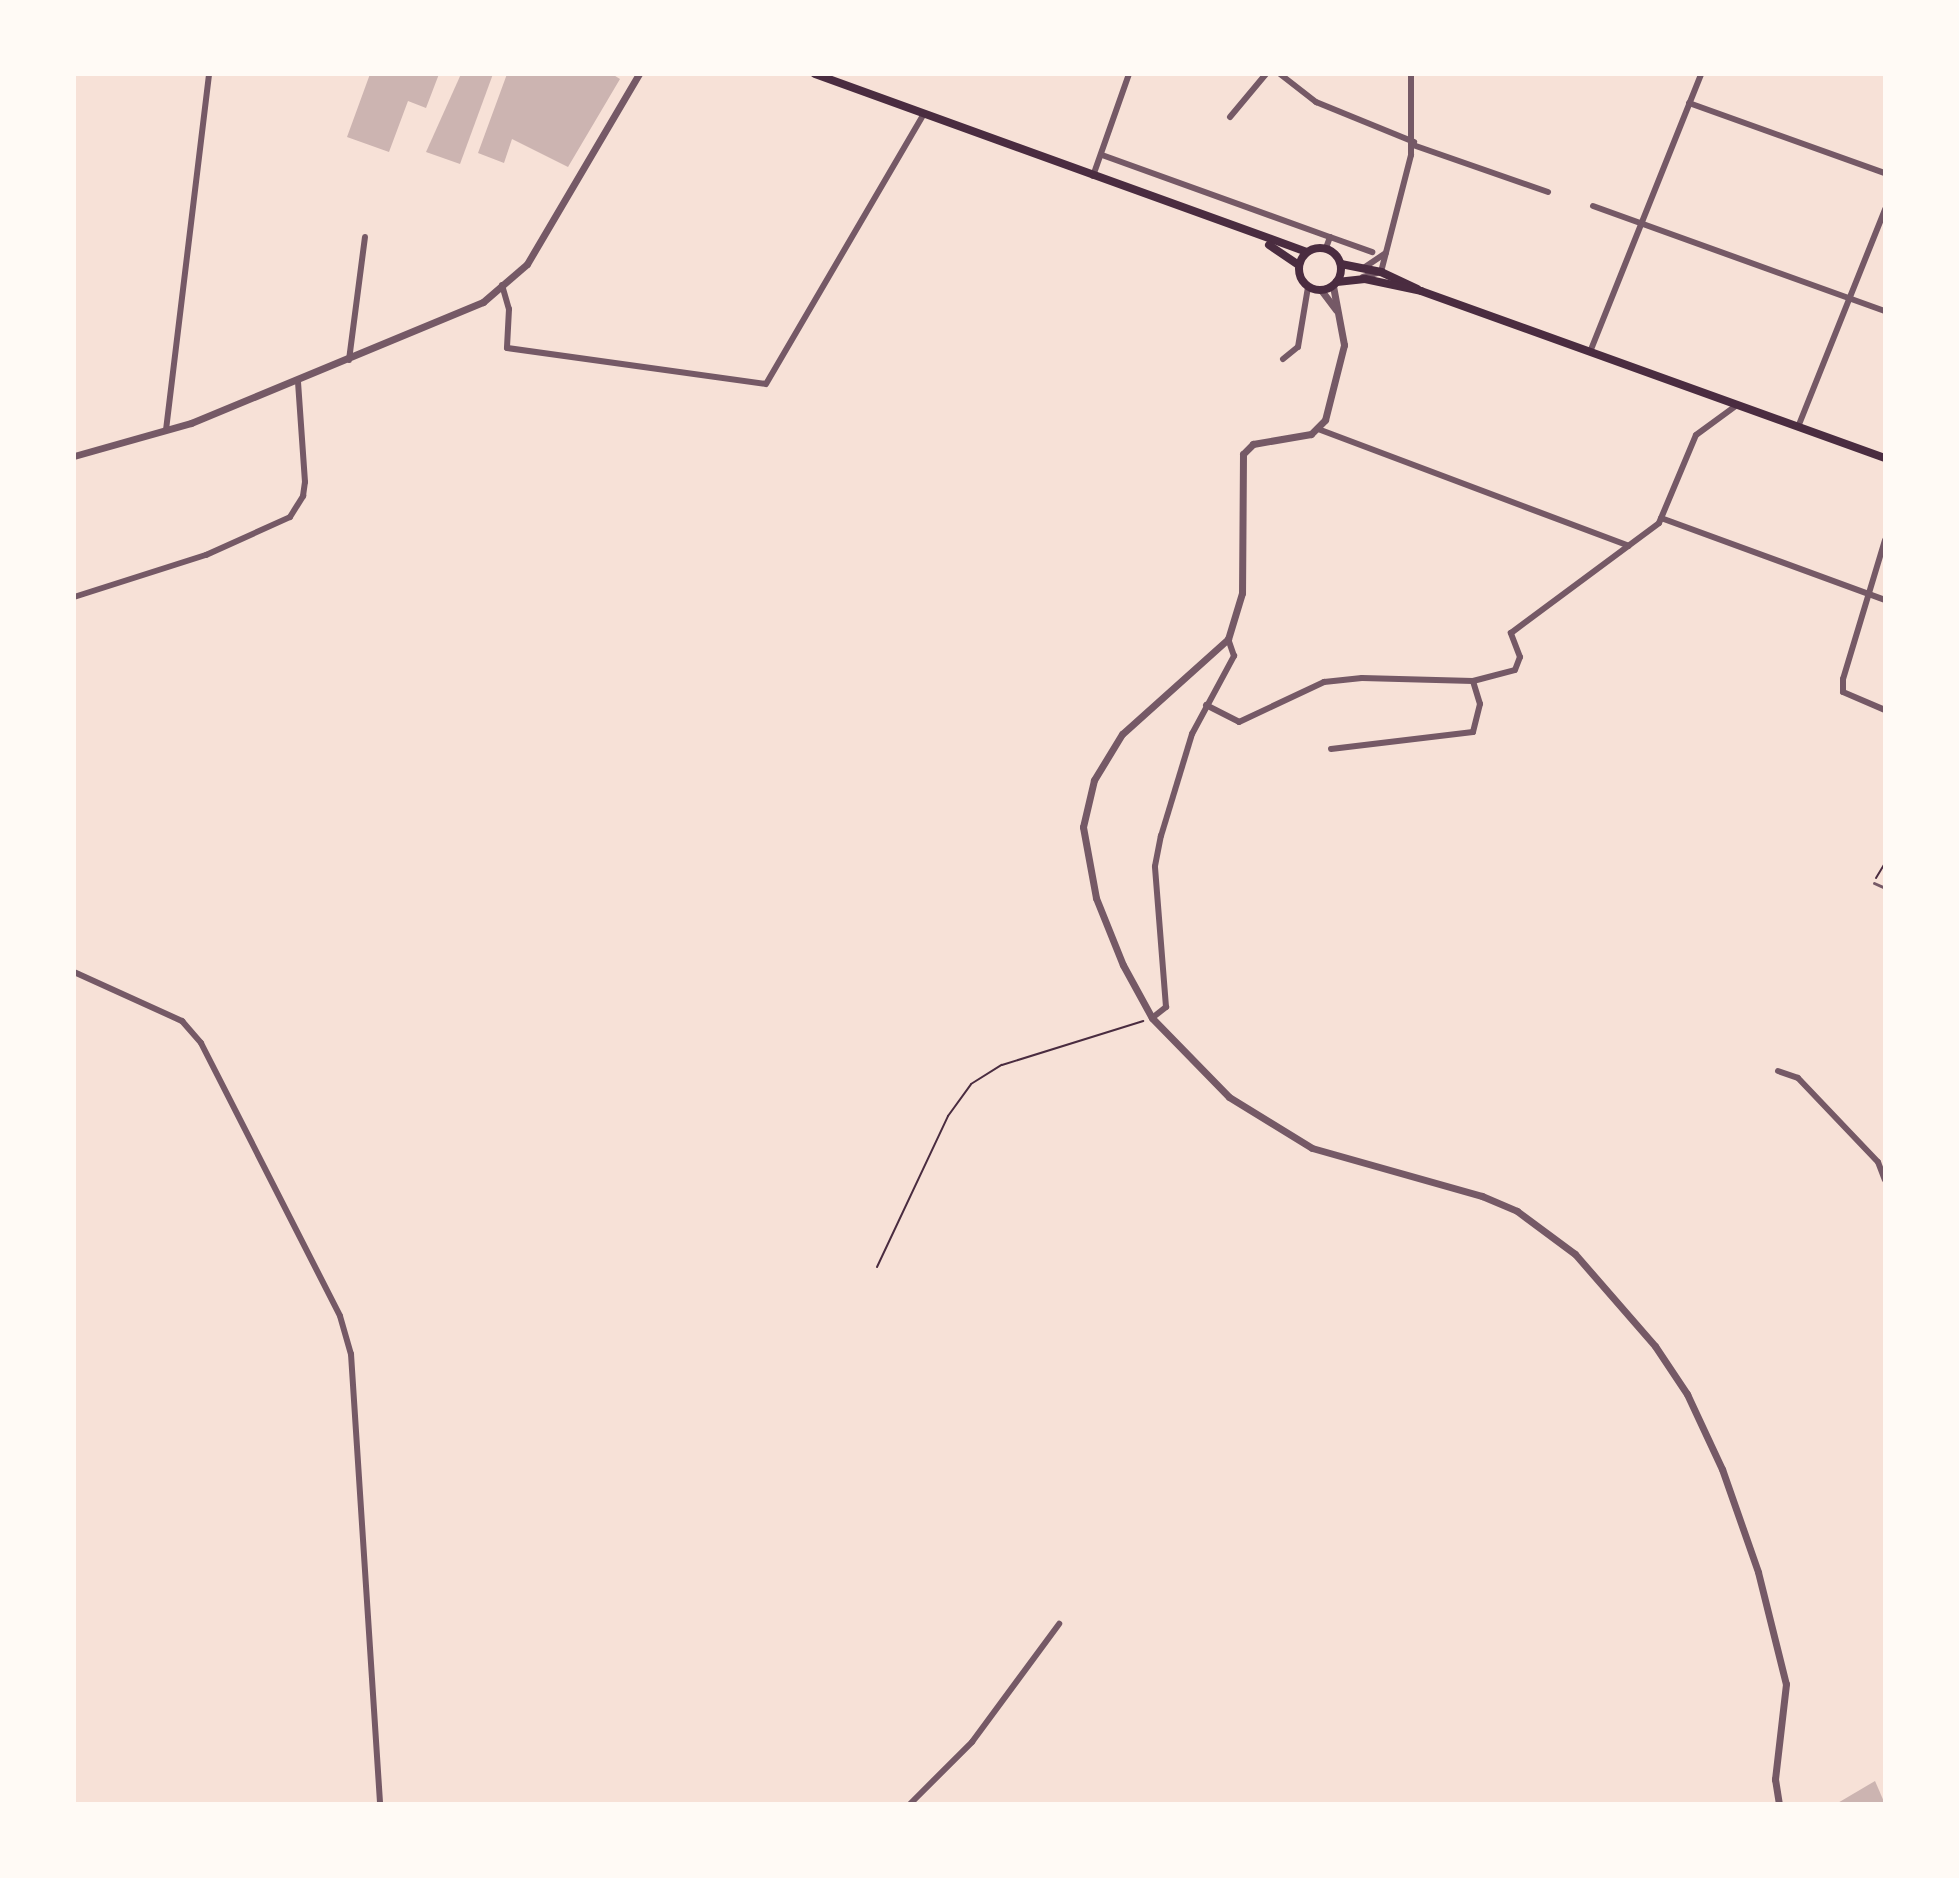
<!DOCTYPE html>
<html>
<head>
<meta charset="utf-8">
<style>
  body { margin:0 }
  #map { position:relative; width:1959px; height:1878px; overflow:hidden; background:#f7e1d7; font-family:Mulish,sans-serif }
  div>[style] { position:absolute }
  .building>* { inset:0; background:#ccb4b1 }
  .path>* { height:2px; margin:-1px; padding:0 1px; transform-origin:1px; border-radius:1px; background:#4a2c40 }
  .service>* { height:3px; margin:-1.5px; padding:0 1.5px; transform-origin:1.5px; border-radius:1.5px; background:#755966 }
  .minor>* { height:6px; margin:-3px; padding:0 3px; transform-origin:3px; border-radius:3px; background:#755966 }
  .tertiary>* { height:7px; margin:-3.5px; padding:0 3.5px; transform-origin:3.5px; border-radius:3.5px; background:#755966 }
  .secondary>* { height:8px; margin:-4px; padding:0 4px; transform-origin:4px; border-radius:4px; background:#4a2c40 }
  .secondary>.ring { margin:-4px; padding:0; box-sizing:content-box; background:none; border:8px solid #4a2c40; border-radius:50% }
  span { translate:-50% -50%; white-space:nowrap; text-align:center; line-height:1.15; -webkit-text-stroke:6px #fffaf5; paint-order:stroke }
  .frame { position:absolute; inset:0; border:76px solid #fffaf5; pointer-events:none }
</style>
</head>
<body>
<div id="map">
  <div class="building">
    <div style="clip-path:polygon(370px 74px,439px 74px,426px 108px,408px 101px,389px 152px,347px 137px)"></div>
    <div style="clip-path:polygon(461px 74px,493px 74px,460px 164px,426px 152px)"></div>
    <div style="clip-path:polygon(507px 74px,612px 74px,620px 79px,568px 167px,512px 139px,504px 163px,478px 153px)"></div>
    <div style="clip-path:polygon(1875px 1781px,1885px 1804px,1836px 1804px)"></div>
  </div>
  <div class="path">
    <div style="left:1876px;top:878px;width:17px;rotate:-59deg"></div>
    <div style="left:877px;top:1267px;width:167px;rotate:-64.8deg"></div>
    <div style="left:948px;top:1116px;width:39px;rotate:-54deg"></div>
    <div style="left:971px;top:1084px;width:36px;rotate:-32deg"></div>
    <div style="left:1002px;top:1065px;width:148px;rotate:-17.3deg"></div>
  </div>
  <div class="service">
    <div style="left:1874px;top:883px;width:12px;rotate:24deg"></div>
  </div>
  <div class="minor">
    <div style="left:1280px;top:74px;width:46px;rotate:37.9deg"></div>
    <div style="left:1316px;top:102px;width:106px;rotate:22.2deg"></div>
    <div style="left:1689px;top:103px;width:208px;rotate:19.7deg"></div>
    <div style="left:1230px;top:117px;width:56px;rotate:-50.1deg"></div>
    <div style="left:1413px;top:145px;width:143px;rotate:19.2deg"></div>
    <div style="left:1102px;top:155px;width:242px;rotate:19.8deg"></div>
    <div style="left:1330px;top:237px;width:12px;rotate:110deg"></div>
    <div style="left:1093px;top:176px;width:108px;rotate:-70.6deg"></div>
    <div style="left:1593px;top:206px;width:310px;rotate:19.8deg"></div>
    <div style="left:1330px;top:237px;width:45px;rotate:19.7deg"></div>
    <div style="left:1365px;top:267px;width:25px;rotate:-34deg"></div>
    <div style="left:1363px;top:277px;width:19px;rotate:-16deg"></div>
    <div style="left:1381px;top:272px;width:121px;rotate:-75.6deg"></div>
    <div style="left:1411px;top:155px;width:81px;rotate:-90deg"></div>
    <div style="left:502px;top:285px;width:25px;rotate:74deg"></div>
    <div style="left:509px;top:309px;width:39px;rotate:93deg"></div>
    <div style="left:507px;top:348px;width:261px;rotate:7.9deg"></div>
    <div style="left:766px;top:384px;width:311px;rotate:-59.7deg"></div>
    <div style="left:1590px;top:352px;width:299px;rotate:-68.2deg"></div>
    <div style="left:1283px;top:359px;width:19px;rotate:-39deg"></div>
    <div style="left:1298px;top:347px;width:61px;rotate:-80.5deg"></div>
    <div style="left:349px;top:360px;width:124px;rotate:-82.6deg"></div>
    <div style="left:1798px;top:427px;width:235px;rotate:-68.2deg"></div>
    <div style="left:1318px;top:429px;width:332px;rotate:20.6deg"></div>
    <div style="left:166px;top:430px;width:359px;rotate:-83.1deg"></div>
    <div style="left:1661px;top:518px;width:239px;rotate:20.1deg"></div>
    <div style="left:1885px;top:540px;width:145px;rotate:106.8deg"></div>
    <div style="left:1843px;top:679px;width:13px;rotate:90deg"></div>
    <div style="left:1843px;top:692px;width:46px;rotate:23.2deg"></div>
    <div style="left:74px;top:597px;width:139px;rotate:-17.7deg"></div>
    <div style="left:206px;top:555px;width:92px;rotate:-24.3deg"></div>
    <div style="left:290px;top:517px;width:25px;rotate:-58deg"></div>
    <div style="left:303px;top:496px;width:14px;rotate:-82deg"></div>
    <div style="left:305px;top:482px;width:101px;rotate:-94deg"></div>
    <div style="left:1206px;top:705px;width:37px;rotate:27deg"></div>
    <div style="left:1239px;top:722px;width:94px;rotate:-25.2deg"></div>
    <div style="left:1324px;top:682px;width:38px;rotate:-6deg"></div>
    <div style="left:1362px;top:678px;width:111px;rotate:1.5deg"></div>
    <div style="left:1473px;top:681px;width:43px;rotate:-14.7deg"></div>
    <div style="left:1515px;top:670px;width:14px;rotate:-69deg"></div>
    <div style="left:1520px;top:657px;width:26px;rotate:-111deg"></div>
    <div style="left:1511px;top:633px;width:184px;rotate:-36.6deg"></div>
    <div style="left:1659px;top:523px;width:95px;rotate:-67.2deg"></div>
    <div style="left:1696px;top:435px;width:51px;rotate:-36.2deg"></div>
    <div style="left:1331px;top:749px;width:143px;rotate:-6.8deg"></div>
    <div style="left:1473px;top:732px;width:29px;rotate:-76deg"></div>
    <div style="left:1480px;top:704px;width:24px;rotate:-107deg"></div>
    <div style="left:74px;top:972px;width:119px;rotate:24.4deg"></div>
    <div style="left:182px;top:1021px;width:29px;rotate:49deg"></div>
    <div style="left:201px;top:1043px;width:306px;rotate:63deg"></div>
    <div style="left:340px;top:1316px;width:40px;rotate:74deg"></div>
    <div style="left:351px;top:1354px;width:451px;rotate:86.3deg"></div>
    <div style="left:1152px;top:1018px;width:18px;rotate:-38deg"></div>
    <div style="left:1166px;top:1007px;width:141px;rotate:-94.5deg"></div>
    <div style="left:1155px;top:866px;width:31px;rotate:-79deg"></div>
    <div style="left:1161px;top:836px;width:107px;rotate:-73.1deg"></div>
    <div style="left:1192px;top:734px;width:89px;rotate:-61.7deg"></div>
    <div style="left:1234px;top:656px;width:18px;rotate:-109deg"></div>
    <div style="left:1778px;top:1071px;width:21px;rotate:19deg"></div>
    <div style="left:1798px;top:1078px;width:116px;rotate:46.4deg"></div>
    <div style="left:1878px;top:1162px;width:19px;rotate:69deg"></div>
    <div style="left:910px;top:1804px;width:88px;rotate:-45deg"></div>
    <div style="left:972px;top:1742px;width:147px;rotate:-53.6deg"></div>
  </div>
  <div class="tertiary">
    <div style="left:1333px;top:286px;width:60px;rotate:79.4deg"></div>
    <div style="left:1344px;top:345px;width:77px;rotate:104.2deg"></div>
    <div style="left:1325px;top:420px;width:20px;rotate:135deg"></div>
    <div style="left:1311px;top:434px;width:59px;rotate:170.2deg"></div>
    <div style="left:1253px;top:444px;width:14px;rotate:135deg"></div>
    <div style="left:1243px;top:454px;width:139px;rotate:90.4deg"></div>
    <div style="left:1242px;top:593px;width:48px;rotate:106.9deg"></div>
    <div style="left:1228px;top:639px;width:142px;rotate:138.1deg"></div>
    <div style="left:1122px;top:734px;width:54px;rotate:121.3deg"></div>
    <div style="left:1094px;top:780px;width:48px;rotate:103.2deg"></div>
    <div style="left:1083px;top:827px;width:72px;rotate:79.6deg"></div>
    <div style="left:1096px;top:898px;width:72px;rotate:68.1deg"></div>
    <div style="left:1123px;top:965px;width:60px;rotate:61.3deg"></div>
    <div style="left:1152px;top:1018px;width:110px;rotate:45.7deg"></div>
    <div style="left:1229px;top:1097px;width:97px;rotate:31.6deg"></div>
    <div style="left:1312px;top:1148px;width:177px;rotate:15.8deg"></div>
    <div style="left:1482px;top:1196px;width:38px;rotate:23deg"></div>
    <div style="left:1517px;top:1211px;width:72px;rotate:36.6deg"></div>
    <div style="left:1575px;top:1254px;width:122px;rotate:49deg"></div>
    <div style="left:1655px;top:1346px;width:58px;rotate:56.3deg"></div>
    <div style="left:1687px;top:1394px;width:83px;rotate:65deg"></div>
    <div style="left:1722px;top:1469px;width:109px;rotate:70.7deg"></div>
    <div style="left:1758px;top:1572px;width:115px;rotate:76deg"></div>
    <div style="left:1786px;top:1684px;width:96px;rotate:96.6deg"></div>
    <div style="left:1775px;top:1779px;width:25px;rotate:81deg"></div>
    <div style="left:1321px;top:290px;width:25px;rotate:53deg"></div>
    <div style="left:74px;top:456px;width:122px;rotate:-15.8deg"></div>
    <div style="left:191px;top:423px;width:316px;rotate:-22.5deg"></div>
    <div style="left:483px;top:302px;width:58px;rotate:-40.8deg"></div>
    <div style="left:527px;top:264px;width:221px;rotate:-59.5deg"></div>
  </div>
  <div class="secondary">
    <div style="left:815px;top:74px;width:523px;rotate:19.89deg"></div>
    <div style="left:1269px;top:245px;width:36px;rotate:34deg"></div>
    <div class="ring" style="left:1299px;top:248px;width:34px;height:34px"></div>
    <div style="left:1341px;top:264px;width:41px;rotate:11.3deg"></div>
    <div style="left:1381px;top:272px;width:40px;rotate:25deg"></div>
    <div style="left:1337px;top:282px;width:28px;rotate:-6deg"></div>
    <div style="left:1365px;top:279px;width:57px;rotate:12.1deg"></div>
    <div style="left:1421px;top:291px;width:493px;rotate:19.8deg"></div>
  </div>
  <div class="frame"></div>
</div>
</body>
</html>
